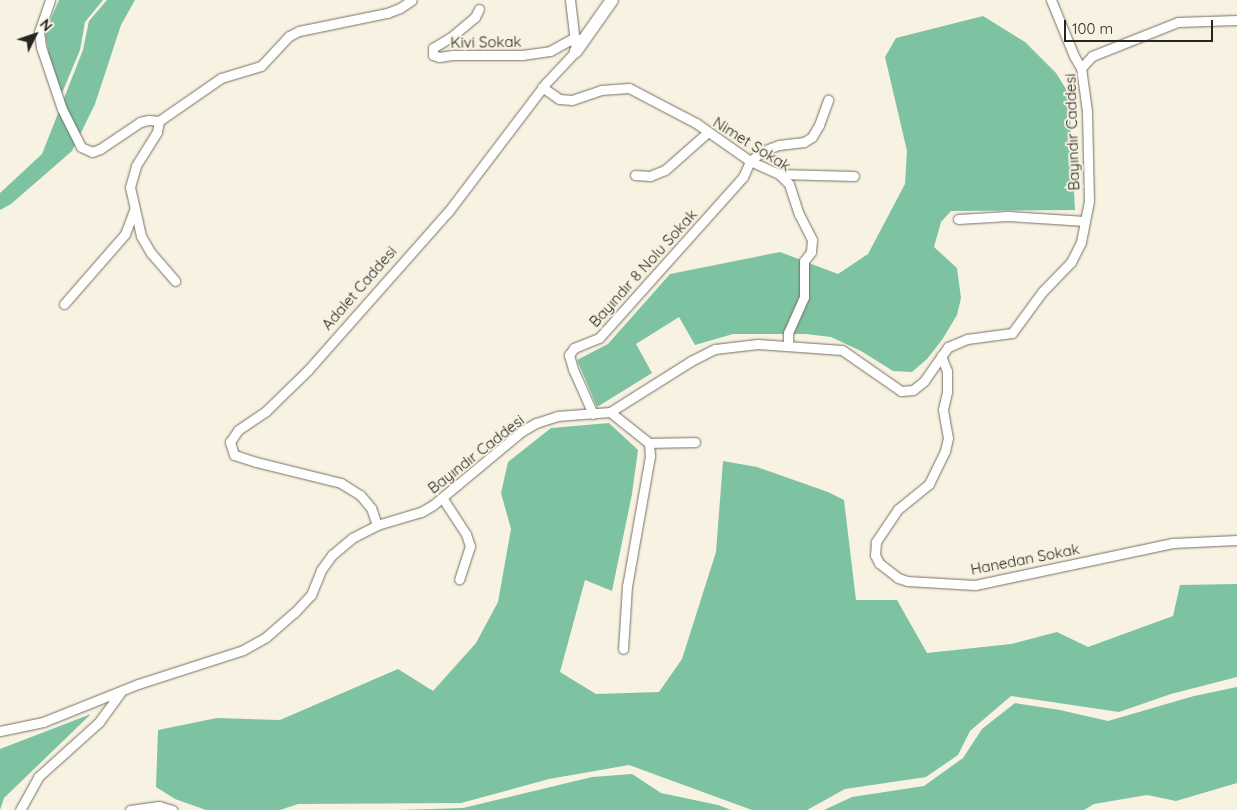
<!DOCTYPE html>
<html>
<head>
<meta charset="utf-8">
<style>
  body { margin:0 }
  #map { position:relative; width:1237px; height:810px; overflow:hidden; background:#f7f2e2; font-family:Quicksand,sans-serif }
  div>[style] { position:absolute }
  .forest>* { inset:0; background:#7dc3a2 }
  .roads { filter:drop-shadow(0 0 1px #757062) drop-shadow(0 0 1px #757062) }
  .street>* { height:9px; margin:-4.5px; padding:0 4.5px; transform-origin:4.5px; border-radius:4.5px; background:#fff }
  .secondary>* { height:12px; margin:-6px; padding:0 6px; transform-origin:6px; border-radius:6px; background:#fff }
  span { translate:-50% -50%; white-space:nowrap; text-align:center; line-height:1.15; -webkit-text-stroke:4px #f7f2e2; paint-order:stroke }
  .street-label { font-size:15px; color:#272520 }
  .north { position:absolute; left:10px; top:10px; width:50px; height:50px; -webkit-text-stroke:4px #f7f2e2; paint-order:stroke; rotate:49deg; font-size:14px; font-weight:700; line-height:20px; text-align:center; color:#272520 }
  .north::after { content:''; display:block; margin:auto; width:18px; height:22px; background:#272520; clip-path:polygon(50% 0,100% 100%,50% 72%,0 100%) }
  .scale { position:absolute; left:1064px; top:20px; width:149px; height:22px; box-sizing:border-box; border:2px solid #272520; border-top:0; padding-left:6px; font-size:15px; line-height:18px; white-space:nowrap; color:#272520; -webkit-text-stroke:4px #f7f2e2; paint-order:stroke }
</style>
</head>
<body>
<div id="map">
  <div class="forest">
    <div style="clip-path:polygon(59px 0,103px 0,85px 22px,80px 50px,62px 93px,49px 55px,45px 32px)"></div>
    <div style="clip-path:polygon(107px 0,135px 0,121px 25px,95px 104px,72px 151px,11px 204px,0 210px,0 193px,42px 154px,83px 50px,89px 21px)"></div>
    <div style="clip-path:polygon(983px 16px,1025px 42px,1056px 73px,1069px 94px,1075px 210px,951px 211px,941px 222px,934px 247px,957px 268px,961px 298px,957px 315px,942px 340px,927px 359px,912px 372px,893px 371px,861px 351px,831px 337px,806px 334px,733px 334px,695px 345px,679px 317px,636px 344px,652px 373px,597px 407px,577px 360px,608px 344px,670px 274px,780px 252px,838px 274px,868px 254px,905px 184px,907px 151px,885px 57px,896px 38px)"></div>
    <div style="clip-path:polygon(609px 423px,638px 450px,632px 494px,612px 591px,585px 580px,560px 672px,596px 694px,659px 692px,682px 659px,716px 552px,723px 461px,757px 467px,828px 492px,844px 500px,856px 600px,897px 600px,927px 653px,1011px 644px,1057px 632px,1088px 647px,1173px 616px,1180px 585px,1237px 584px,1237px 677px,1171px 694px,1119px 712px,1011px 696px,970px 731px,958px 755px,926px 777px,845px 789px,807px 810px,752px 810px,629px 765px,549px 779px,461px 803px,298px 804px,280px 810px,206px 810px,175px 799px,156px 787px,158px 730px,217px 718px,280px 720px,398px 669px,433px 691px,476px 643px,498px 602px,511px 529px,501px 493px,508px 462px,551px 428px)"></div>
    <div style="clip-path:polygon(1237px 687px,1237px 783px,1176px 801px,1147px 795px,1094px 804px,1084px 810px,824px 810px,852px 797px,924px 786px,963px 758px,982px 729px,1015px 703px,1060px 710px,1108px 721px,1194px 696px)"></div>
    <div style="clip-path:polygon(91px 714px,4px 798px,0 810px,0 749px)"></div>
    <div style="clip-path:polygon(632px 774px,661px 793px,718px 805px,731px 810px,398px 810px,463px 808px,592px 777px)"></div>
  </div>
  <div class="roads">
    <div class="street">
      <div style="left:50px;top:0;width:34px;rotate:109deg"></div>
      <div style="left:39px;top:32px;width:15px;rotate:82deg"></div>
      <div style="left:41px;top:47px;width:65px;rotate:71.3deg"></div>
      <div style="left:62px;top:109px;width:42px;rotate:63.4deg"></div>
      <div style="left:81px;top:147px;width:12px;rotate:24deg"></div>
      <div style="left:92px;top:152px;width:9px;rotate:-21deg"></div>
      <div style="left:100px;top:149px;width:48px;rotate:-34deg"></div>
      <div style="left:140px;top:122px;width:9px;rotate:-13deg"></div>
      <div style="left:149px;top:120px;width:10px;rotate:6deg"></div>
      <div style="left:479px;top:9px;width:9px;rotate:117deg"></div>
      <div style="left:475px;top:17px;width:31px;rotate:140deg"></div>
      <div style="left:451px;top:37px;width:21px;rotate:149deg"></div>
      <div style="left:433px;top:48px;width:7px;rotate:90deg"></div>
      <div style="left:433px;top:55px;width:6px;rotate:18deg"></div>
      <div style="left:439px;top:57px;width:14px;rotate:-8deg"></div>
      <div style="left:453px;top:55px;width:69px"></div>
      <div style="left:522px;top:55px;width:28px;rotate:-8deg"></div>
      <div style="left:550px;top:51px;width:29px;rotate:-29deg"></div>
      <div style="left:1081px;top:68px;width:16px;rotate:-47deg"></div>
      <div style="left:1092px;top:56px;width:92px;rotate:-21.6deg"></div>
      <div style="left:1178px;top:22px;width:59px;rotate:-1.9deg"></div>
      <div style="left:542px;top:87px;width:21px;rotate:35deg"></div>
      <div style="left:559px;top:99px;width:13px;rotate:4deg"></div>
      <div style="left:572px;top:100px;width:31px;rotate:-19deg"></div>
      <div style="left:601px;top:90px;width:28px;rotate:-4deg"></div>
      <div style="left:629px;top:88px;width:76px;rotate:27.6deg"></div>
      <div style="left:696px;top:123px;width:66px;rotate:35.1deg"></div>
      <div style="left:750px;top:161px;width:32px;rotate:24deg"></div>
      <div style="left:779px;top:174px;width:14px;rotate:45deg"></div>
      <div style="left:789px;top:184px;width:32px;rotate:72deg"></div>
      <div style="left:799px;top:214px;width:29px;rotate:63deg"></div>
      <div style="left:812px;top:240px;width:12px;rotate:95deg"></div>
      <div style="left:811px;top:252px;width:11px;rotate:128deg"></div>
      <div style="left:804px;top:261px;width:36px;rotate:90deg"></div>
      <div style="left:804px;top:297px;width:39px;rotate:114deg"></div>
      <div style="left:788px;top:333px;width:13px;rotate:90deg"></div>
      <div style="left:159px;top:121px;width:75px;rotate:-34.7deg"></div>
      <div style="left:221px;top:78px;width:42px;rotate:-16.7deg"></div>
      <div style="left:261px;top:66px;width:41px;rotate:-47deg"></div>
      <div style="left:289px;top:36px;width:11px;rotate:-27deg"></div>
      <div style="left:299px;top:31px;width:90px;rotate:-11.6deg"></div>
      <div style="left:387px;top:13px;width:14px;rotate:-21deg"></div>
      <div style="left:400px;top:8px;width:14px;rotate:-34deg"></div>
      <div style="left:159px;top:121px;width:11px;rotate:100deg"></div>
      <div style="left:157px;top:132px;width:40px;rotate:122deg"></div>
      <div style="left:136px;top:166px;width:22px;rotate:106deg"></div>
      <div style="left:130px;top:187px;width:50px;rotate:77.3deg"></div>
      <div style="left:141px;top:236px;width:20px;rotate:60deg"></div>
      <div style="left:151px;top:253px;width:37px;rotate:49deg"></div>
      <div style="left:779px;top:174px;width:75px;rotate:1.5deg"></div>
      <div style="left:635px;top:175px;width:15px;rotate:4deg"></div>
      <div style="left:650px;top:176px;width:16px;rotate:-22deg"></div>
      <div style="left:665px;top:170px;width:56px;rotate:-41.4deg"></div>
      <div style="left:958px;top:219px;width:50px;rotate:-3.4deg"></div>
      <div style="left:1008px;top:216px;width:77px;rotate:3.7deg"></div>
      <div style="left:64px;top:304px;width:93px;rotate:-48.9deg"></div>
      <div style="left:125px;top:234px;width:26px;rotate:-69deg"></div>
      <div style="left:941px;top:356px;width:16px;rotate:68deg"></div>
      <div style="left:947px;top:371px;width:21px;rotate:90deg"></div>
      <div style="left:947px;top:392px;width:18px;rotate:103deg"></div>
      <div style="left:943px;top:410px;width:28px;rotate:80deg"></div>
      <div style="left:948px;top:438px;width:13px;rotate:103deg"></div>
      <div style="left:945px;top:451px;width:37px;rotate:116deg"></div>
      <div style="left:929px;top:484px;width:40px;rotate:141deg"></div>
      <div style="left:898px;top:509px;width:40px;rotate:124deg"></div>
      <div style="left:876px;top:542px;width:13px;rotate:94deg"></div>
      <div style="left:875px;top:555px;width:9px;rotate:63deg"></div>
      <div style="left:879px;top:563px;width:24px;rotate:38deg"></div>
      <div style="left:898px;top:578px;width:9px;rotate:18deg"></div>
      <div style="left:907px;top:581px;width:68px;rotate:3.4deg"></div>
      <div style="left:975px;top:585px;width:202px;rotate:-12deg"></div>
      <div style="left:1173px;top:543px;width:64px;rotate:-2.7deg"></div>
      <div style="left:610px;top:412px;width:50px;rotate:38.5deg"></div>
      <div style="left:649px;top:443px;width:13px;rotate:86deg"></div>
      <div style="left:650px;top:456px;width:132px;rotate:100deg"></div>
      <div style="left:627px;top:586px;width:63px;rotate:93.6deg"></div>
      <div style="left:593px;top:414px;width:49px;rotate:-114deg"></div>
      <div style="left:573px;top:369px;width:15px;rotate:-106deg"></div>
      <div style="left:569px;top:355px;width:9px;rotate:-54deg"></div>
      <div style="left:574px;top:348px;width:27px;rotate:-22deg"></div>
      <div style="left:599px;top:338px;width:216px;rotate:-48.2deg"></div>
      <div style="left:743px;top:177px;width:17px;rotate:-66deg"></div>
      <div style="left:750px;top:161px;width:16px;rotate:-38deg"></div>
      <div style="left:763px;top:151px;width:17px;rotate:-21deg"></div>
      <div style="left:779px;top:145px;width:25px;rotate:-7deg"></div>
      <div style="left:804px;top:142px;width:9px;rotate:-32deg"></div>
      <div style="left:812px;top:137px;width:14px;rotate:-60deg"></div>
      <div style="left:819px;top:125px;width:27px;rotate:-70deg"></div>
      <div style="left:649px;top:443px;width:46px;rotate:-1.2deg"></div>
      <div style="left:443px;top:499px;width:42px;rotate:56.7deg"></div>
      <div style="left:466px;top:534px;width:13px;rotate:72deg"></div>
      <div style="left:470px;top:546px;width:35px;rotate:108deg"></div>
      <div style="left:377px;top:525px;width:18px;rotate:-109deg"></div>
      <div style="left:371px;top:508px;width:17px;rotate:-130deg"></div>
      <div style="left:360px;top:495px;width:22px;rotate:-148deg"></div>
      <div style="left:341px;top:483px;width:88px;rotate:-166.1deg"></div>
      <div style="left:256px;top:462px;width:23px;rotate:-162deg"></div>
      <div style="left:234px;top:455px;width:14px;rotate:-107deg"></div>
      <div style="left:230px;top:442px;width:14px;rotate:-56deg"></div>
      <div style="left:238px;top:430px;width:34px;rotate:-34deg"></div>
      <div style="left:266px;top:411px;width:59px;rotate:-44.3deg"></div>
      <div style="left:308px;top:370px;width:211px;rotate:-48.5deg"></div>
      <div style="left:448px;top:212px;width:161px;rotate:-52.8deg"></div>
      <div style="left:545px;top:84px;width:45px;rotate:-46.8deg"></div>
      <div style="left:576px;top:51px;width:51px;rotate:-96.7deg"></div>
      <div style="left:0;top:731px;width:44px;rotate:-11.8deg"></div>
      <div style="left:43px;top:722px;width:102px;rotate:-21.8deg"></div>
      <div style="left:138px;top:684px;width:110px;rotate:-17.9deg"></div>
      <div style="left:243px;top:650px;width:26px;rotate:-29deg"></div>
      <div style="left:266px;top:637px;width:37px;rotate:-41deg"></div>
      <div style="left:294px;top:613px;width:25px;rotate:-47deg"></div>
      <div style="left:311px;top:595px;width:27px;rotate:-68deg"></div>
      <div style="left:321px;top:570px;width:19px;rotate:-54deg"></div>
      <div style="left:332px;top:555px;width:26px;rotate:-40deg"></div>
      <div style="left:352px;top:538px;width:28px;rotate:-27deg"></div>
      <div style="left:377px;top:525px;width:46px;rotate:-16.5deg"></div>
      <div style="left:421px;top:512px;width:14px;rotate:-30deg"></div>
      <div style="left:433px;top:505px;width:116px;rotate:-39.7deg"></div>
      <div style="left:522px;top:431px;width:16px;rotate:-30deg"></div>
      <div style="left:536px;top:423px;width:22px;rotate:-18deg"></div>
      <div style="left:557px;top:416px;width:53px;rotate:-4.3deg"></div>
      <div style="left:610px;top:412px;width:96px;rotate:-32.2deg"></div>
      <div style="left:691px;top:361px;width:27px;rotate:-27deg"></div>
      <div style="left:715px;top:349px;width:43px;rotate:-6.6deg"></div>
      <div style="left:758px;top:344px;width:84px;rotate:4.1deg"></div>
      <div style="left:842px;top:350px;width:72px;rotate:34.8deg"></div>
      <div style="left:901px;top:391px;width:12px;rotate:-5deg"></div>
      <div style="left:913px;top:390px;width:14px;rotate:-39deg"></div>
      <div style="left:924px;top:381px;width:42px;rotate:-54.8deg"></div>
      <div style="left:948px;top:347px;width:21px;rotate:-23deg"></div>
      <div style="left:967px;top:339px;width:45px;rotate:-7.6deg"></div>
      <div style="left:1012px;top:333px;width:51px;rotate:-53.8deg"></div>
      <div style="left:1042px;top:292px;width:42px;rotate:-46deg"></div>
      <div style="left:1071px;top:262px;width:22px;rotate:-63deg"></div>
      <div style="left:1081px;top:242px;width:42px;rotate:-79deg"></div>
      <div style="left:1089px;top:201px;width:90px;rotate:-91.3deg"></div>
      <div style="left:1087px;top:111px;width:43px;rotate:-97.9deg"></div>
      <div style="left:1081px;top:68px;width:14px;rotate:-120deg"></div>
      <div style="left:1074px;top:56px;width:61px;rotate:-112.3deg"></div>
      <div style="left:20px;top:810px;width:38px;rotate:-61deg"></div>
      <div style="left:38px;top:777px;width:82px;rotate:-42deg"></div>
      <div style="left:99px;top:722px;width:37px;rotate:-54deg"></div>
      <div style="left:130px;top:810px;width:29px;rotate:-8deg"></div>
      <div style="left:159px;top:806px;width:14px;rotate:17deg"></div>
    </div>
    <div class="secondary">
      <div style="left:576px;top:51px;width:62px;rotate:-54.8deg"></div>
    </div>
  </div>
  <div class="street-label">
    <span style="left:486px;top:42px;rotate:-1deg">Kivi Sokak</span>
    <span style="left:1072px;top:132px;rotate:-92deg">Bayındır Caddesi</span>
    <span style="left:752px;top:144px;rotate:32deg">Nimet Sokak</span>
    <span style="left:643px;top:268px;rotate:-48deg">Bayındır 8 Nolu Sokak</span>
    <span style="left:359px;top:288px;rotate:-49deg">Adalet Caddesi</span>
    <span style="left:476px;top:454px;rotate:-38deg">Bayındır Caddesi</span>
    <span style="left:1025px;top:559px;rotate:-11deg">Hanedan Sokak</span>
  </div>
  <div class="north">N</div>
  <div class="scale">100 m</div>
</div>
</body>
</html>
